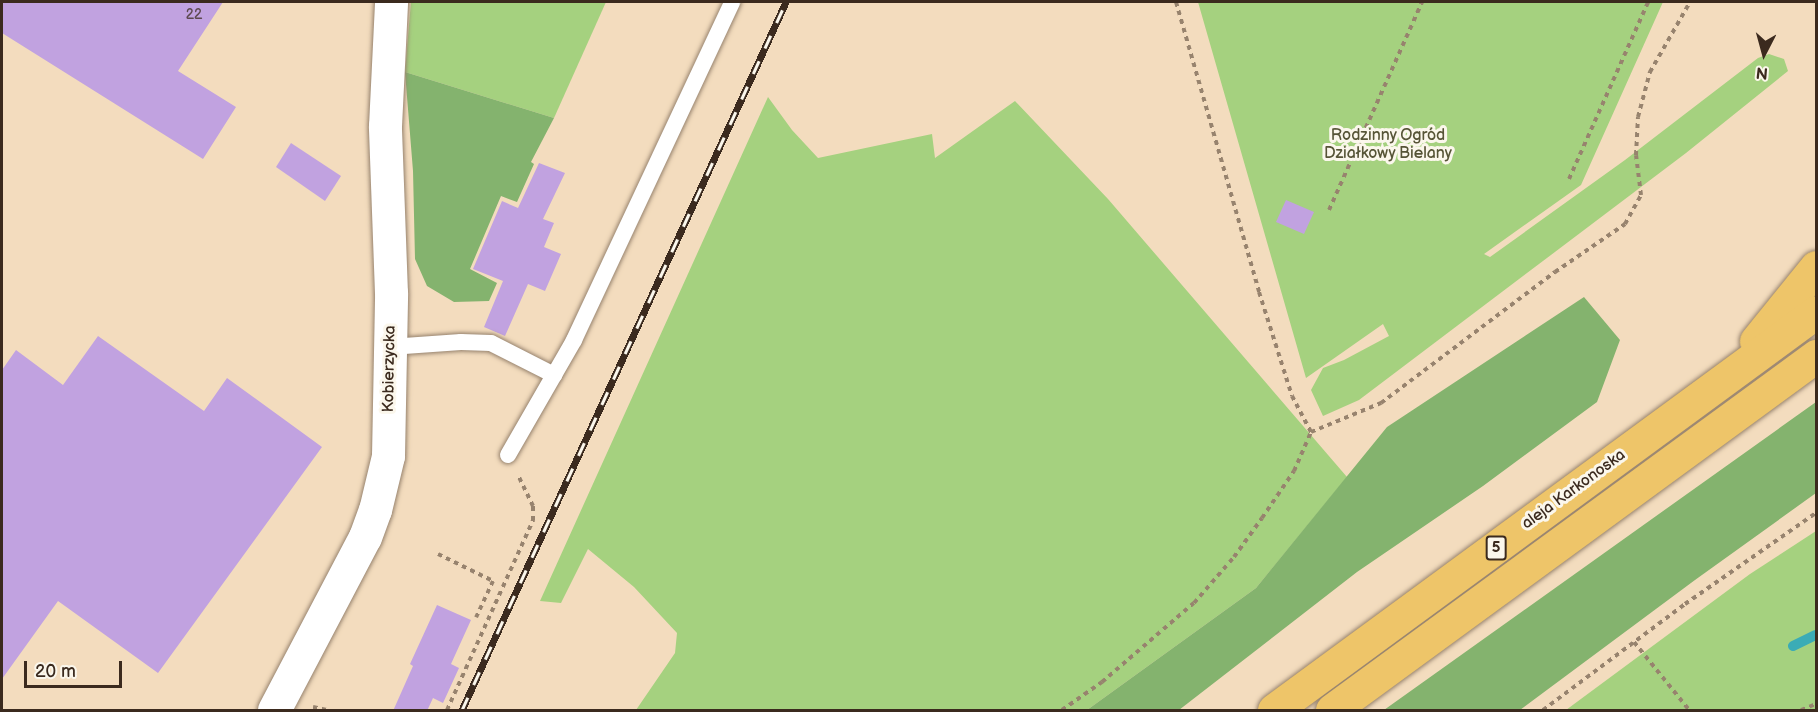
<!DOCTYPE html>
<html>
<head>
<meta charset="utf-8">
<style>
  body { margin:0 }
  #map { position:relative; width:1818px; height:712px; overflow:hidden; background:#f3dcbe; font-family:"Balsamiq Sans",sans-serif }
  div>[style] { position:absolute }
  .green>* { inset:0; background:#a5d17f }
  .forest>* { inset:0; background:#84b36e }
  .stream>* { height:10px; margin:-5px; padding:0 5px; transform-origin:5px; border-radius:5px; background:#3bacb6 }
  .building>* { inset:0; background:#c1a2e0 }
  .path>* { height:4px; margin-top:-2px; transform-origin:0; background:repeating-linear-gradient(90deg,#97836e 0 4.5px,transparent 0 9px) }
  .roads { filter:drop-shadow(0 0 2px #97836e) drop-shadow(0 0 2px #97836e) }
  .lane>* { height:16px; margin:-8px; padding:0 8px; transform-origin:8px; border-radius:8px; background:#fff }
  .street>* { height:33px; margin:-16.5px; padding:0 16.5px; transform-origin:16.5px; border-radius:16.5px; background:#fff }
  .primary>* { height:33px; margin:-16.5px; padding:0 16.5px; transform-origin:16.5px; border-radius:16.5px; background:#eec569 }
  .rail>* { height:7px; margin-top:-3.5px; transform-origin:0; background:repeating-linear-gradient(90deg,#fbf7ec 0 14px,#3b2a1e 0 28px); box-sizing:border-box; border-block:2px solid #3b2a1e }
  span { translate:-50% -50%; white-space:nowrap; text-align:center; line-height:1.15; -webkit-text-stroke:6px #fbf7ec; paint-order:stroke }
  .number-label { font-size:14px; color:#5c484e }
  .number-label span { -webkit-text-stroke-width:0 }
  .shield-label span { padding:2px 4px; background:#fbf7ec; border:2px solid; border-radius:4px; -webkit-text-stroke-width:0 }
  .shield-label { font-size:15px; color:#3b2a1e; font-weight:700 }
  .park-label { font-size:16px; color:#565436 }
  .street-label { font-size:16px; color:#3b2a1e }
  .frame { position:absolute; inset:0; border:3px solid #3b2a1e; pointer-events:none }
  .north { position:absolute; left:1734px; top:24px; width:60px; height:60px; -webkit-text-stroke:4px #fbf7ec; paint-order:stroke; rotate:186deg; font-size:16px; font-weight:700; line-height:24px; text-align:center; color:#3b2a1e }
  .north::after { content:''; display:block; margin:auto; width:21px; height:27px; background:#3b2a1e; clip-path:polygon(50% 0,100% 100%,50% 72%,0 100%) }
  .scale { position:absolute; left:24px; top:661px; width:98px; height:27px; box-sizing:border-box; border:3px solid #3b2a1e; border-top:0; padding-left:8px; font-size:18px; line-height:21px; white-space:nowrap; color:#3b2a1e; -webkit-text-stroke:4px #fbf7ec; paint-order:stroke }
</style>
</head>
<body>
<div id="map">
  <div class="green">
    <div style="clip-path:polygon(411px 2px,606px 2px,554px 118px,405px 72px)"></div>
    <div style="clip-path:polygon(1198px 2px,1663px 2px,1581px 185px,1484px 254px,1490px 257px,1625px 160px,1758px 58px,1769px 54px,1784px 59px,1788px 71px,1686px 153px,1359px 400px,1323px 416px,1311px 390px,1323px 368px,1344px 360px,1389px 336px,1383px 324px,1306px 378px)"></div>
    <div style="clip-path:polygon(768px 97px,792px 130px,818px 158px,932px 134px,935px 158px,1015px 101px,1108px 199px,1347px 477px,1256px 588px,1087px 710px,636px 710px,675px 653px,677px 633px,634px 587px,588px 549px,561px 603px,540px 601px)"></div>
    <div style="clip-path:polygon(1816px 531px,1816px 710px,1566px 710px,1750px 574px)"></div>
  </div>
  <div class="forest">
    <div style="clip-path:polygon(405px 72px,554px 118px,531px 162px,534px 164px,517px 202px,501px 196px,470px 269px,497px 283px,489px 301px,454px 302px,427px 286px,415px 259px,413px 171px)"></div>
    <div style="clip-path:polygon(1584px 297px,1620px 340px,1597px 402px,1483px 486px,1357px 572px,1179px 710px,1087px 710px,1256px 588px,1387px 427px)"></div>
    <div style="clip-path:polygon(1816px 402px,1816px 493px,1695px 580px,1520px 710px,1384px 710px)"></div>
  </div>
  <div class="stream">
    <div style="left:1793px;top:646px;width:25px;rotate:-26deg"></div>
  </div>
  <div class="building">
    <div style="clip-path:polygon(2px 2px,223px 2px,178px 71px,236px 107px,203px 159px,2px 33px)"></div>
    <div style="clip-path:polygon(291px 143px,341px 176px,325px 201px,276px 167px)"></div>
    <div style="clip-path:polygon(539px 163px,565px 173px,543px 219px,554px 223px,544px 247px,561px 254px,545px 291px,528px 284px,505px 336px,484px 327px,503px 281px,473px 269px,502px 201px,518px 208px)"></div>
    <div style="clip-path:polygon(1286px 200px,1314px 212px,1304px 234px,1276px 222px)"></div>
    <div style="clip-path:polygon(98px 336px,204px 411px,227px 378px,322px 447px,158px 673px,58px 601px,2px 679px,2px 370px,16px 350px,63px 385px)"></div>
    <div style="clip-path:polygon(437px 605px,471px 620px,451px 664px,459px 668px,443px 703px,433px 698px,427px 711px,393px 711px,413px 666px,410px 664px)"></div>
  </div>
  <div class="path">
    <div style="left:1176px;top:2px;width:302px;rotate:74deg"></div>
    <div style="left:1259px;top:292px;width:109px;rotate:72.4deg"></div>
    <div style="left:1292px;top:396px;width:41px;rotate:62.2deg"></div>
    <div style="left:1569px;top:179px;width:194px;rotate:-65.9deg"></div>
    <div style="left:1329px;top:210px;width:228px;rotate:-65.9deg"></div>
    <div style="left:438px;top:554px;width:61px;rotate:26.1deg"></div>
    <div style="left:493px;top:581px;width:40px;rotate:115deg"></div>
    <div style="left:1634px;top:642px;width:87px;rotate:51deg"></div>
    <div style="left:313px;top:707px;width:14px;rotate:12deg"></div>
    <div style="left:447px;top:710px;width:209px;rotate:-65.6deg"></div>
    <div style="left:533px;top:520px;width:14px;rotate:-90deg"></div>
    <div style="left:533px;top:506px;width:34px;rotate:-116deg"></div>
    <div style="left:1062px;top:710px;width:49px;rotate:-35deg"></div>
    <div style="left:1102px;top:682px;width:121px;rotate:-40.7deg"></div>
    <div style="left:1194px;top:603px;width:61px;rotate:-49deg"></div>
    <div style="left:1234px;top:557px;width:48px;rotate:-54.3deg"></div>
    <div style="left:1262px;top:518px;width:57px;rotate:-55.8deg"></div>
    <div style="left:1294px;top:471px;width:43px;rotate:-66.4deg"></div>
    <div style="left:1311px;top:432px;width:76px;rotate:-22.5deg"></div>
    <div style="left:1381px;top:403px;width:218px;rotate:-37deg"></div>
    <div style="left:1555px;top:272px;width:85px;rotate:-34.4deg"></div>
    <div style="left:1625px;top:224px;width:33px;rotate:-61deg"></div>
    <div style="left:1641px;top:195px;width:40px;rotate:-97.1deg"></div>
    <div style="left:1636px;top:155px;width:38px;rotate:-87deg"></div>
    <div style="left:1638px;top:117px;width:47px;rotate:-75.1deg"></div>
    <div style="left:1650px;top:72px;width:81px;rotate:-60.3deg"></div>
    <div style="left:1543px;top:710px;width:177px;rotate:-36.7deg"></div>
    <div style="left:1685px;top:604px;width:160px;rotate:-34.8deg"></div>
    <div style="left:1801px;top:710px;width:16px;rotate:-22deg"></div>
  </div>
  <div class="roads">
    <div class="lane">
      <div style="left:390px;top:347px;width:71px;rotate:-4deg"></div>
      <div style="left:461px;top:342px;width:30px;rotate:2deg"></div>
      <div style="left:491px;top:343px;width:71px;rotate:26.9deg"></div>
      <div style="left:508px;top:455px;width:133px;rotate:-60.1deg"></div>
      <div style="left:574px;top:340px;width:373px;rotate:-64.9deg"></div>
    </div>
    <div class="street">
      <div style="left:274px;top:710px;width:195px;rotate:-62.3deg"></div>
      <div style="left:365px;top:537px;width:29px;rotate:-70deg"></div>
      <div style="left:375px;top:510px;width:56px;rotate:-76.5deg"></div>
      <div style="left:388px;top:456px;width:163px;rotate:-88.9deg"></div>
      <div style="left:391px;top:293px;width:167px;rotate:-92.1deg"></div>
      <div style="left:385px;top:126px;width:124px;rotate:-87.2deg"></div>
    </div>
    <div class="primary">
      <div style="left:1756px;top:341px;width:95px;rotate:-51deg"></div>
      <div style="left:1274px;top:710px;width:672px;rotate:-36.29deg"></div>
      <div style="left:1332px;top:710px;width:600px;rotate:-36.18deg"></div>
    </div>
  </div>
  <div class="rail">
    <div style="left:462px;top:710px;width:779px;rotate:-65.41deg"></div>
  </div>
  <div class="number-label">
    <span style="left:194px;top:15px">22</span>
  </div>
  <div class="shield-label">
    <span style="left:1496px;top:548px">5</span>
  </div>
  <div class="park-label">
    <span style="left:1388px;top:145px">Rodzinny Ogród<br>Działkowy Bielany</span>
  </div>
  <div class="street-label">
    <span style="left:390px;top:369px;rotate:-89deg">Kobierzycka</span>
    <span style="left:1574px;top:490px;rotate:-36deg">aleja Karkonoska</span>
  </div>
  <div class="frame"></div>
  <div class="north">N</div>
  <div class="scale">20 m</div>
</div>
</body>
</html>
